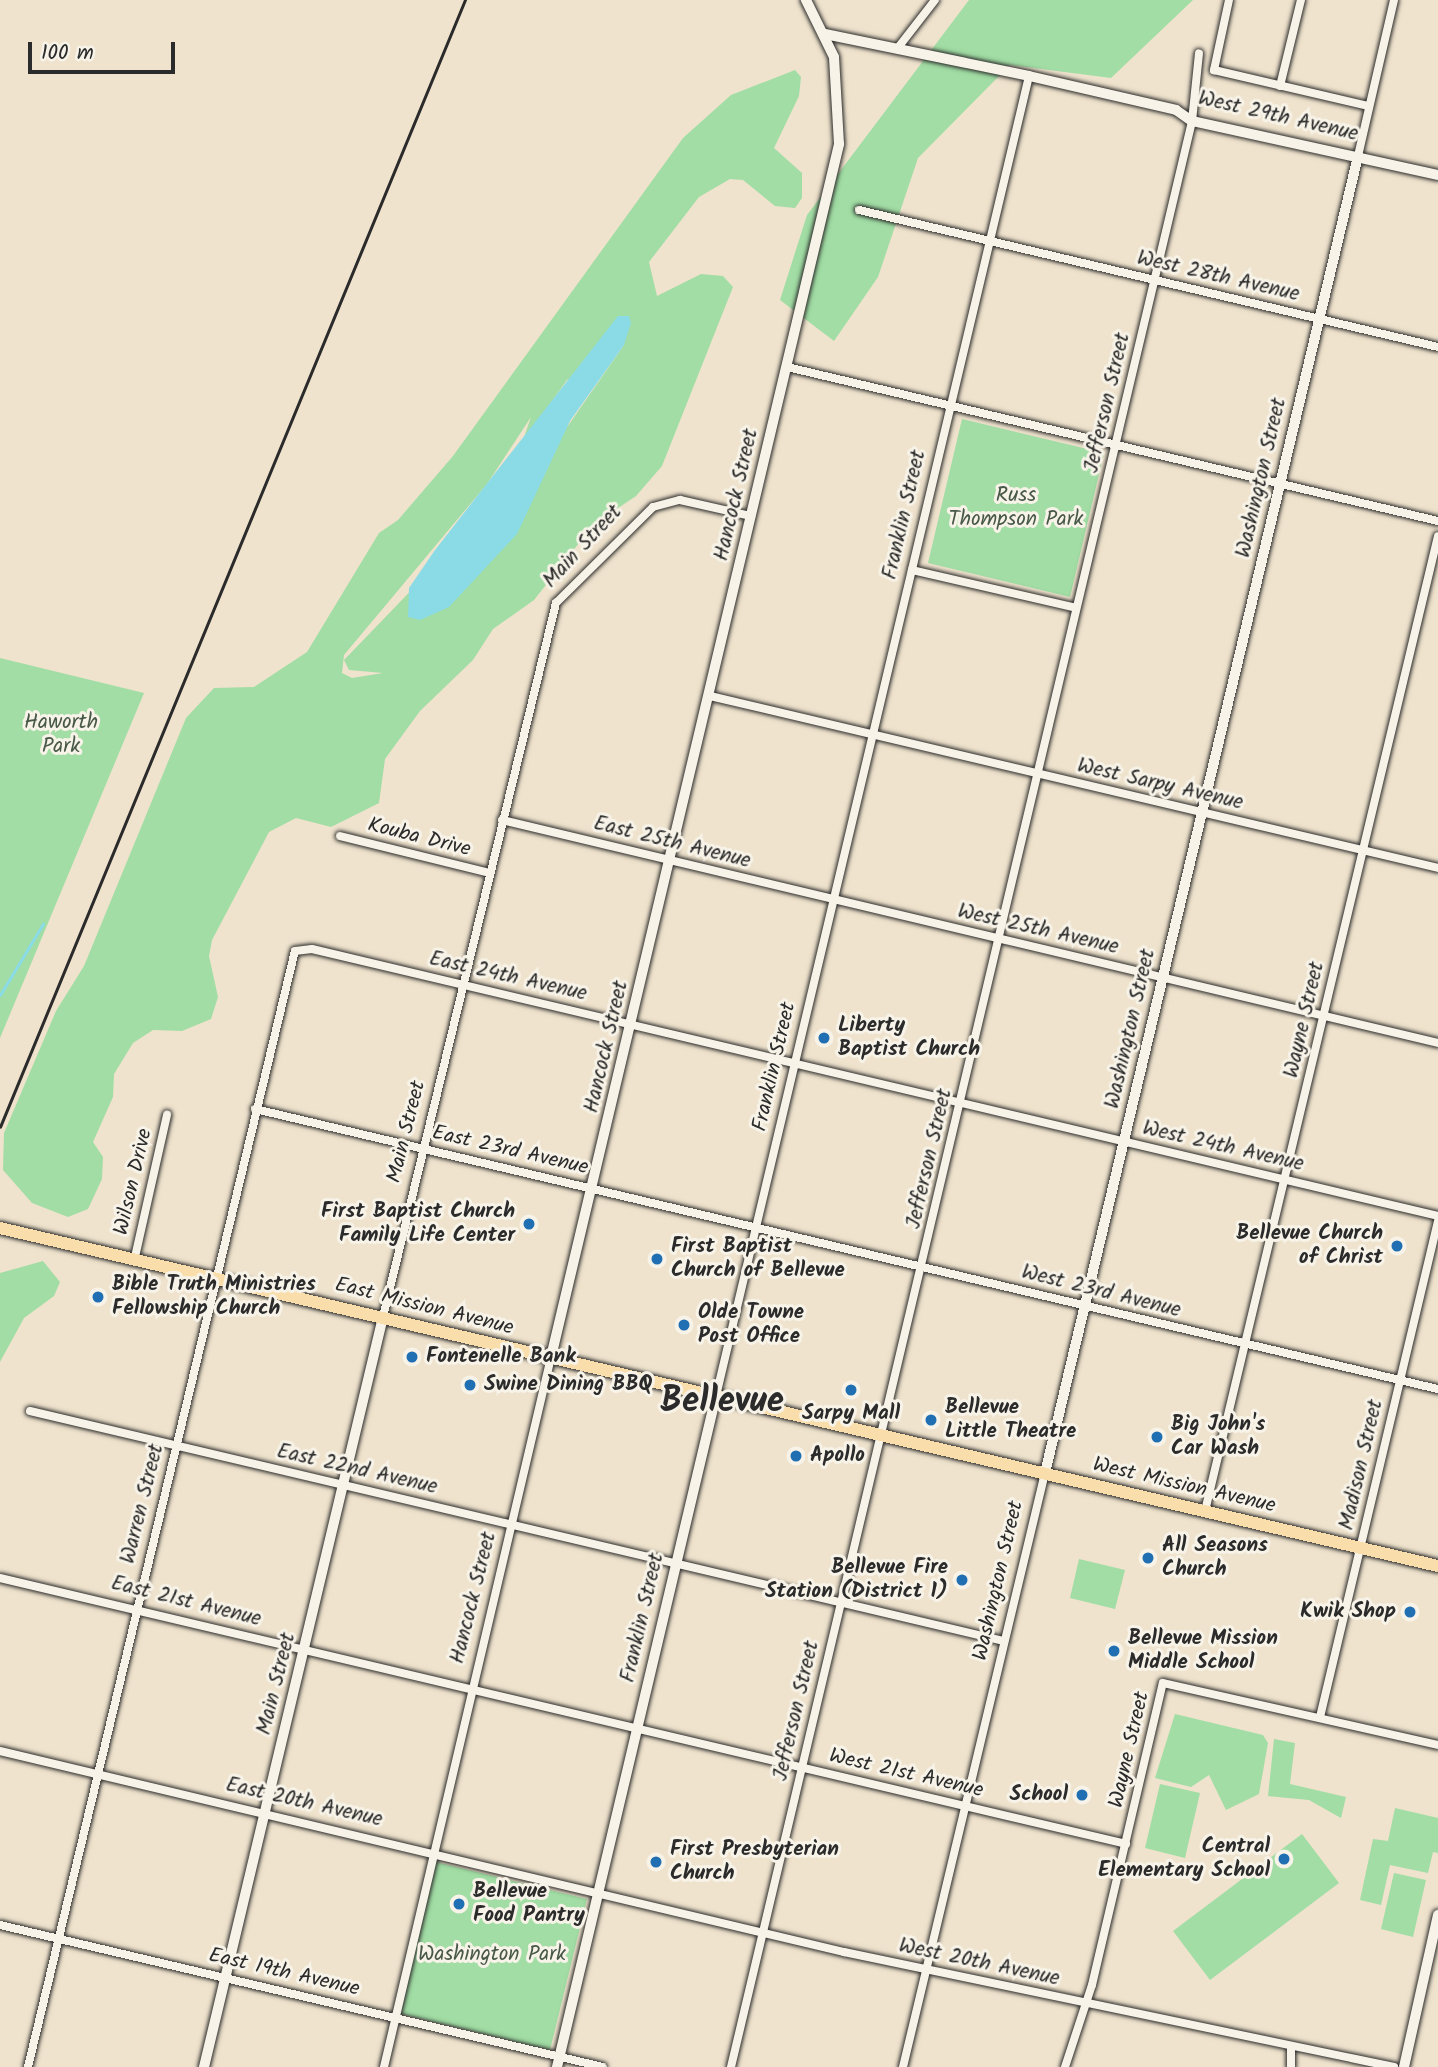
<!DOCTYPE html>
<html>
<head>
<meta charset="utf-8">
<style>
  body { margin:0 }
  #map { position:relative; width:1438px; height:2067px; overflow:hidden; background:#efe3cd; font-family:Kalam,sans-serif }
  div>[style] { position:absolute }
  .green>* { inset:0; background:#a1dda4 }
  .water>* { inset:0; background:#8bdbe6 }
  .stream>* { height:2.5px; margin:-1.25px; padding:0 1.25px; transform-origin:1.25px; border-radius:1.25px; background:#8bdbe6 }
  .roads { filter:drop-shadow(0 0 2px #2b2b2b) drop-shadow(0 0 2px #2b2b2b) }
  .minor>* { height:8px; margin:-4px; padding:0 4px; transform-origin:4px; border-radius:4px; background:#f7f3e8 }
  .tertiary>* { height:10px; margin:-5px; padding:0 5px; transform-origin:5px; border-radius:5px; background:#f7f3e8 }
  .secondary>* { height:10px; margin:-5px; padding:0 5px; transform-origin:5px; border-radius:5px; background:#f7f3e8 }
  .primary>* { height:12px; margin:-6px; padding:0 6px; transform-origin:6px; border-radius:6px; background:#f9deab }
  .rail>* { height:2.5px; margin:-1.25px; padding:0 1.25px; transform-origin:1.25px; border-radius:1.25px; background:#2b2b2b }
  .dots>* { width:19px; height:19px; translate:-50% -50%; box-sizing:border-box; border:4px solid #f7f3e8; border-radius:50% }
  span { translate:-50% -50%; white-space:nowrap; text-align:center; line-height:1.15; -webkit-text-stroke:6px #f7f3e8; paint-order:stroke }
  .street-label { font-size:21px; color:#2b2b2b }
  .park-label { font-size:21px; color:#485849 }
  .poi-label { font-size:21px; color:#2b2b2b; font-weight:700 }
  .left { translate:0 -50%; text-align:left }
  .right { translate:-100% -50%; text-align:right }
  .town-label { font-size:35px; color:#2b2b2b; font-weight:700 }
  .scale { position:absolute; left:28px; top:42px; width:147px; height:32px; box-sizing:border-box; border:4px solid #2b2b2b; border-top:0; padding-left:9px; font-size:21px; line-height:24px; white-space:nowrap; color:#2b2b2b; -webkit-text-stroke:5px #f7f3e8; paint-order:stroke }
</style>
</head>
<body>
<div id="map">
  <div class="green">
    <div style="clip-path:polygon(969px 0,1193px 0,1111px 78px,1010px 65px,918px 158px,878px 277px,834px 341px,780px 300px,807px 215px)"></div>
    <div style="clip-path:polygon(evenodd,795px 70px,801px 77px,799px 96px,774px 148px,802px 173px,802px 198px,795px 208px,775px 206px,743px 180px,730px 179px,699px 197px,649px 262px,657px 296px,701px 274px,723px 276px,733px 287px,662px 466px,636px 496px,594px 524px,534px 600px,493px 629px,473px 660px,420px 711px,385px 759px,379px 803px,331px 827px,296px 818px,269px 832px,212px 940px,209px 956px,218px 997px,211px 1019px,182px 1031px,153px 1030px,133px 1043px,114px 1074px,113px 1097px,93px 1142px,103px 1157px,102px 1179px,88px 1209px,68px 1217px,32px 1203px,3px 1170px,4px 1133px,56px 1011px,84px 966px,186px 718px,214px 688px,254px 687px,307px 652px,379px 533px,398px 520px,453px 456px,683px 138px,731px 95px,795px 70px,624px 345px,563px 433px,344px 660px,349px 670px,383px 673px,352px 678px,342px 673px,344px 655px,487px 484px,531px 417px,522px 443px,567px 380px,624px 345px)"></div>
    <div style="clip-path:polygon(962px 419px,1104px 453px,1070px 597px,928px 563px)"></div>
    <div style="clip-path:polygon(0 658px,144px 693px,0 1038px)"></div>
    <div style="clip-path:polygon(43px 1261px,60px 1282px,54px 1296px,24px 1318px,0 1362px,0 1273px)"></div>
    <div style="clip-path:polygon(1079px 1559px,1125px 1570px,1115px 1609px,1070px 1598px)"></div>
    <div style="clip-path:polygon(1175px 1714px,1263px 1735px,1268px 1743px,1259px 1794px,1226px 1810px,1209px 1775px,1191px 1787px,1155px 1778px)"></div>
    <div style="clip-path:polygon(1274px 1739px,1295px 1743px,1290px 1784px,1346px 1797px,1341px 1818px,1309px 1800px,1268px 1796px)"></div>
    <div style="clip-path:polygon(1160px 1784px,1200px 1793px,1185px 1858px,1145px 1848px)"></div>
    <div style="clip-path:polygon(1395px 1808px,1438px 1818px,1438px 1853px,1433px 1852px,1428px 1873px,1390px 1865px,1381px 1905px,1360px 1900px,1373px 1839px,1388px 1841px)"></div>
    <div style="clip-path:polygon(1302px 1834px,1339px 1883px,1210px 1980px,1173px 1931px)"></div>
    <div style="clip-path:polygon(432px 1861px,587px 1899px,550px 2050px,397px 2013px)"></div>
    <div style="clip-path:polygon(1394px 1873px,1426px 1880px,1413px 1937px,1381px 1929px)"></div>
  </div>
  <div class="water">
    <div style="clip-path:polygon(618px 316px,629px 316px,631px 323px,624px 345px,570px 421px,517px 534px,449px 607px,420px 620px,408px 617px,409px 588px,435px 550px)"></div>
  </div>
  <div class="stream">
    <div style="left:0;top:995px;width:83px;rotate:-58.8deg"></div>
  </div>
  <div class="roads">
    <div class="minor">
      <div style="left:1229px;top:0;width:72px;rotate:102.1deg"></div>
      <div style="left:1214px;top:70px;width:159px;rotate:13.1deg"></div>
      <div style="left:897px;top:49px;width:62px;rotate:-52.2deg"></div>
      <div style="left:1280px;top:86px;width:89px;rotate:-76.3deg"></div>
      <div style="left:1358px;top:156px;width:160px;rotate:-77deg"></div>
      <div style="left:859px;top:210px;width:595px;rotate:13.31deg"></div>
      <div style="left:787px;top:367px;width:669px;rotate:13.31deg"></div>
      <div style="left:912px;top:570px;width:168px;rotate:13deg"></div>
      <div style="left:710px;top:696px;width:748px;rotate:13.29deg"></div>
      <div style="left:502px;top:820px;width:962px;rotate:13.4deg"></div>
      <div style="left:340px;top:836px;width:154px;rotate:13.9deg"></div>
      <div style="left:255px;top:1109px;width:1216px;rotate:13.32deg"></div>
      <div style="left:135px;top:1257px;width:146px;rotate:-77.3deg"></div>
      <div style="left:383px;top:1317px;width:735px;rotate:-76.38deg"></div>
      <div style="left:556px;top:603px;width:136px;rotate:-44.7deg"></div>
      <div style="left:653px;top:507px;width:28px;rotate:-15deg"></div>
      <div style="left:680px;top:500px;width:73px;rotate:12.7deg"></div>
      <div style="left:716px;top:1396px;width:1357px;rotate:-76.66deg"></div>
      <div style="left:30px;top:1411px;width:1001px;rotate:13.29deg"></div>
      <div style="left:1205px;top:1511px;width:1002px;rotate:-76.56deg"></div>
      <div style="left:0;top:1578px;width:1157px;rotate:13.29deg"></div>
      <div style="left:1320px;top:1717px;width:510px;rotate:-76.62deg"></div>
      <div style="left:0;top:1751px;width:868px;rotate:13.4deg"></div>
      <div style="left:844px;top:1952px;width:562px;rotate:11.81deg"></div>
      <div style="left:0;top:1925px;width:619px;rotate:13.25deg"></div>
      <div style="left:28px;top:2067px;width:1147px;rotate:-76.55deg"></div>
      <div style="left:295px;top:951px;width:17px;rotate:-7deg"></div>
      <div style="left:312px;top:949px;width:1157px;rotate:13.34deg"></div>
      <div style="left:384px;top:2067px;width:729px;rotate:-76.76deg"></div>
      <div style="left:731px;top:2067px;width:2000px;rotate:-76.67deg"></div>
      <div style="left:1192px;top:121px;width:68px;rotate:-84.1deg"></div>
      <div style="left:903px;top:2067px;width:611px;rotate:-76.56deg"></div>
      <div style="left:1065px;top:2067px;width:86px;rotate:-71.8deg"></div>
      <div style="left:1092px;top:1985px;width:310px;rotate:-76.8deg"></div>
      <div style="left:1163px;top:1683px;width:282px;rotate:12.7deg"></div>
      <div style="left:1291px;top:2067px;width:21px;rotate:-90deg"></div>
    </div>
    <div class="tertiary">
      <div style="left:825px;top:34px;width:208px;rotate:11.6deg"></div>
      <div style="left:1029px;top:76px;width:151px;rotate:13deg"></div>
      <div style="left:1176px;top:110px;width:19px;rotate:35deg"></div>
      <div style="left:1192px;top:121px;width:252px;rotate:12.4deg"></div>
      <div style="left:551px;top:1357px;width:1247px;rotate:-76.64deg"></div>
      <div style="left:839px;top:144px;width:87px;rotate:-93.3deg"></div>
      <div style="left:834px;top:57px;width:64px;rotate:-116.2deg"></div>
      <div style="left:1045px;top:1473px;width:1354px;rotate:-76.63deg"></div>
      <div style="left:204px;top:2067px;width:771px;rotate:-76.58deg"></div>
      <div style="left:1404px;top:2067px;width:156px;rotate:-77.4deg"></div>
    </div>
    <div class="secondary">
      <div style="left:557px;top:2067px;width:690px;rotate:-76.67deg"></div>
    </div>
    <div class="primary">
      <div style="left:0;top:1228px;width:1477px;rotate:13.23deg"></div>
    </div>
  </div>
  <div class="rail">
    <div style="left:0;top:1127px;width:1219px;rotate:-67.58deg"></div>
  </div>
  <div class="dots">
    <div style="left:824px;top:1038px;background:#1f6fb2"></div>
    <div style="left:529px;top:1224px;background:#1f6fb2"></div>
    <div style="left:1397px;top:1246px;background:#1f6fb2"></div>
    <div style="left:657px;top:1259px;background:#1f6fb2"></div>
    <div style="left:98px;top:1297px;background:#1f6fb2"></div>
    <div style="left:684px;top:1325px;background:#1f6fb2"></div>
    <div style="left:412px;top:1357px;background:#1f6fb2"></div>
    <div style="left:470px;top:1385px;background:#1f6fb2"></div>
    <div style="left:851px;top:1390px;background:#1f6fb2"></div>
    <div style="left:931px;top:1420px;background:#1f6fb2"></div>
    <div style="left:1157px;top:1437px;background:#1f6fb2"></div>
    <div style="left:796px;top:1456px;background:#1f6fb2"></div>
    <div style="left:1148px;top:1558px;background:#1f6fb2"></div>
    <div style="left:962px;top:1580px;background:#1f6fb2"></div>
    <div style="left:1410px;top:1612px;background:#1f6fb2"></div>
    <div style="left:1114px;top:1651px;background:#1f6fb2"></div>
    <div style="left:1082px;top:1795px;background:#1f6fb2"></div>
    <div style="left:1284px;top:1859px;background:#1f6fb2"></div>
    <div style="left:656px;top:1862px;background:#1f6fb2"></div>
    <div style="left:459px;top:1904px;background:#1f6fb2"></div>
  </div>
  <div class="street-label">
    <span style="left:1278px;top:117px;rotate:13deg">West 29th Avenue</span>
    <span style="left:1218px;top:277px;rotate:13deg">West 28th Avenue</span>
    <span style="left:1108px;top:403px;rotate:-77deg">Jefferson Street</span>
    <span style="left:1262px;top:478px;rotate:-77deg">Washington Street</span>
    <span style="left:737px;top:495px;rotate:-77deg">Hancock Street</span>
    <span style="left:905px;top:515px;rotate:-77deg">Franklin Street</span>
    <span style="left:583px;top:547px;rotate:-47deg">Main Street</span>
    <span style="left:1160px;top:785px;rotate:13deg">West Sarpy Avenue</span>
    <span style="left:419px;top:838px;rotate:14deg">Kouba Drive</span>
    <span style="left:672px;top:843px;rotate:14deg">East 25th Avenue</span>
    <span style="left:1038px;top:930px;rotate:13deg">West 25th Avenue</span>
    <span style="left:508px;top:977px;rotate:13deg">East 24th Avenue</span>
    <span style="left:1305px;top:1020px;rotate:-77deg">Wayne Street</span>
    <span style="left:1131px;top:1029px;rotate:-77deg">Washington Street</span>
    <span style="left:607px;top:1047px;rotate:-77deg">Hancock Street</span>
    <span style="left:775px;top:1067px;rotate:-77deg">Franklin Street</span>
    <span style="left:407px;top:1132px;rotate:-76deg">Main Street</span>
    <span style="left:1223px;top:1147px;rotate:13deg">West 24th Avenue</span>
    <span style="left:510px;top:1151px;rotate:13deg">East 23rd Avenue</span>
    <span style="left:930px;top:1159px;rotate:-77deg">Jefferson Street</span>
    <span style="left:134px;top:1182px;rotate:-77deg">Wilson Drive</span>
    <span style="left:1101px;top:1292px;rotate:14deg">West 23rd Avenue</span>
    <span style="left:424px;top:1307px;rotate:14deg">East Mission Avenue</span>
    <span style="left:1362px;top:1465px;rotate:-77deg">Madison Street</span>
    <span style="left:357px;top:1470px;rotate:13deg">East 22nd Avenue</span>
    <span style="left:1184px;top:1486px;rotate:13deg">West Mission Avenue</span>
    <span style="left:143px;top:1504px;rotate:-76deg">Warren Street</span>
    <span style="left:999px;top:1581px;rotate:-77deg">Washington Street</span>
    <span style="left:474px;top:1598px;rotate:-76deg">Hancock Street</span>
    <span style="left:186px;top:1602px;rotate:14deg">East 21st Avenue</span>
    <span style="left:643px;top:1618px;rotate:-77deg">Franklin Street</span>
    <span style="left:277px;top:1684px;rotate:-76deg">Main Street</span>
    <span style="left:797px;top:1711px;rotate:-77deg">Jefferson Street</span>
    <span style="left:1130px;top:1750px;rotate:-77deg">Wayne Street</span>
    <span style="left:906px;top:1774px;rotate:13deg">West 21st Avenue</span>
    <span style="left:304px;top:1803px;rotate:13deg">East 20th Avenue</span>
    <span style="left:979px;top:1963px;rotate:12deg">West 20th Avenue</span>
    <span style="left:284px;top:1973px;rotate:13deg">East 19th Avenue</span>
  </div>
  <div class="park-label">
    <span style="left:1016px;top:508px">Russ<br>Thompson Park</span>
    <span style="left:61px;top:735px">Haworth<br>Park</span>
    <span style="left:492px;top:1955px">Washington Park</span>
  </div>
  <div class="poi-label">
    <span class="left" style="left:838px;top:1038px">Liberty<br>Baptist Church</span>
    <span class="right" style="left:515px;top:1224px">First Baptist Church<br>Family Life Center</span>
    <span class="right" style="left:1383px;top:1246px">Bellevue Church<br>of Christ</span>
    <span class="left" style="left:671px;top:1259px">First Baptist<br>Church of Bellevue</span>
    <span class="left" style="left:112px;top:1297px">Bible Truth Ministries<br>Fellowship Church</span>
    <span class="left" style="left:698px;top:1325px">Olde Towne<br>Post Office</span>
    <span class="left" style="left:426px;top:1357px">Fontenelle Bank</span>
    <span class="left" style="left:484px;top:1385px">Swine Dining BBQ</span>
    <span class="left" style="left:945px;top:1420px">Bellevue<br>Little Theatre</span>
    <span style="left:851px;top:1414px">Sarpy Mall</span>
    <span class="left" style="left:1171px;top:1437px">Big John's<br>Car Wash</span>
    <span class="left" style="left:810px;top:1456px">Apollo</span>
    <span class="left" style="left:1162px;top:1558px">All Seasons<br>Church</span>
    <span class="right" style="left:948px;top:1580px">Bellevue Fire<br>Station (District 1)</span>
    <span class="right" style="left:1396px;top:1612px">Kwik Shop</span>
    <span class="left" style="left:1128px;top:1651px">Bellevue Mission<br>Middle School</span>
    <span class="right" style="left:1068px;top:1795px">School</span>
    <span class="right" style="left:1270px;top:1859px">Central<br>Elementary School</span>
    <span class="left" style="left:670px;top:1862px">First Presbyterian<br>Church</span>
    <span class="left" style="left:473px;top:1904px">Bellevue<br>Food Pantry</span>
  </div>
  <div class="town-label">
    <span style="left:722px;top:1402px">Bellevue</span>
  </div>
  <div class="scale">100 m</div>
</div>
</body>
</html>
